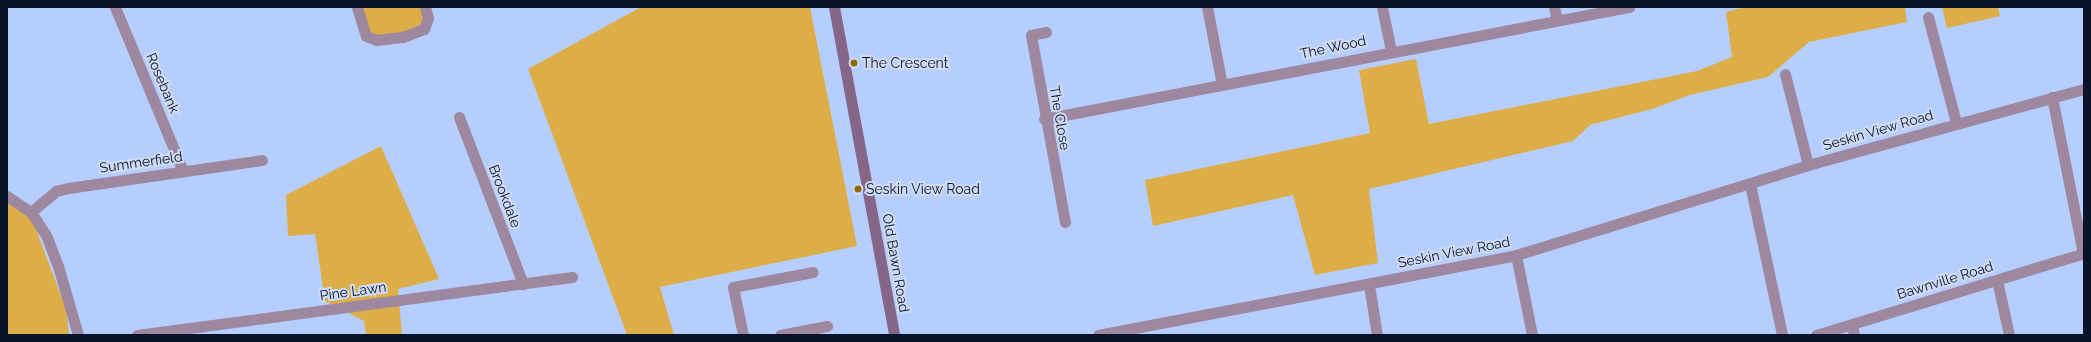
<!DOCTYPE html>
<html>
<head>
<meta charset="utf-8">
<style>
  body { margin:0 }
  #map { position:relative; width:2091px; height:342px; overflow:hidden; background:#b5cefe; font-family:Raleway,sans-serif }
  div>[style] { position:absolute }
  .green>* { inset:0; background:#ddae48 }
  .minor>* { height:11px; margin:-5.5px; padding:0 5.5px; transform-origin:5.5px; border-radius:5.5px; background:#9d889f }
  .tertiary>* { height:11px; margin:-5.5px; padding:0 5.5px; transform-origin:5.5px; border-radius:5.5px; background:#9d889f }
  .secondary>* { height:11px; margin:-5.5px; padding:0 5.5px; transform-origin:5.5px; border-radius:5.5px; background:#856687 }
  .dots>* { width:11px; height:11px; translate:-50% -50%; box-sizing:border-box; border:2px solid #cedbf3; border-radius:50% }
  span { translate:-50% -50%; white-space:nowrap; text-align:center; line-height:1.15; -webkit-text-stroke:4px #cedbf3; paint-order:stroke }
  .street-label { font-size:14px; color:#0a1329 }
  .poi-label { font-size:14px; color:#0a1329 }
  .left { translate:0 -50%; text-align:left }
  .frame { position:absolute; inset:0; border:8px solid #0a1329; pointer-events:none }
</style>
</head>
<body>
<div id="map">
  <div class="green">
    <div style="clip-path:polygon(357px 7px,425px 7px,424px 29px,403px 37px,366px 36px)"></div>
    <div style="clip-path:polygon(641px 7px,810px 7px,857px 246px,660px 287px,674px 335px,627px 335px,528px 69px)"></div>
    <div style="clip-path:polygon(1745px 7px,1907px 7px,1905px 8px,1907px 22px,1809px 42px,1768px 77px,1690px 95px,1652px 109px,1590px 125px,1573px 141px,1369px 189px,1378px 263px,1315px 275px,1293px 195px,1153px 226px,1145px 180px,1370px 133px,1359px 70px,1416px 59px,1429px 124px,1697px 71px,1732px 57px,1726px 12px)"></div>
    <div style="clip-path:polygon(1942px 7px,1998px 7px,2000px 16px,1947px 28px)"></div>
    <div style="clip-path:polygon(381px 146px,439px 279px,398px 289px,402px 335px,366px 335px,364px 321px,325px 301px,315px 234px,288px 236px,286px 195px)"></div>
    <div style="clip-path:polygon(7px 197px,33px 221px,66px 309px,69px 335px,7px 335px)"></div>
  </div>
  <div class="minor">
    <div style="left:115px;top:7px;width:178px;rotate:67.5deg"></div>
    <div style="left:357px;top:7px;width:30px;rotate:73deg"></div>
    <div style="left:366px;top:36px;width:12px;rotate:20deg"></div>
    <div style="left:377px;top:40px;width:26px;rotate:-7deg"></div>
    <div style="left:403px;top:37px;width:22px;rotate:-21deg"></div>
    <div style="left:424px;top:29px;width:12px;rotate:-70deg"></div>
    <div style="left:428px;top:18px;width:11px;rotate:-105deg"></div>
    <div style="left:1207px;top:7px;width:79px;rotate:79.1deg"></div>
    <div style="left:1382px;top:7px;width:45px;rotate:78.4deg"></div>
    <div style="left:1554px;top:7px;width:13px;rotate:77deg"></div>
    <div style="left:1928px;top:17px;width:109px;rotate:75.1deg"></div>
    <div style="left:1046px;top:32px;width:15px;rotate:169deg"></div>
    <div style="left:1031px;top:35px;width:190px;rotate:79.7deg"></div>
    <div style="left:1785px;top:74px;width:94px;rotate:75.8deg"></div>
    <div style="left:2052px;top:97px;width:159px;rotate:78.8deg"></div>
    <div style="left:459px;top:117px;width:179px;rotate:69deg"></div>
    <div style="left:1044px;top:119px;width:596px;rotate:-10.84deg"></div>
    <div style="left:1750px;top:184px;width:154px;rotate:78deg"></div>
    <div style="left:7px;top:196px;width:29px;rotate:34deg"></div>
    <div style="left:31px;top:212px;width:27px;rotate:57deg"></div>
    <div style="left:46px;top:235px;width:33px;rotate:69deg"></div>
    <div style="left:58px;top:266px;width:72px;rotate:73.8deg"></div>
    <div style="left:31px;top:212px;width:33px;rotate:-40deg"></div>
    <div style="left:56px;top:191px;width:12px;rotate:-14deg"></div>
    <div style="left:68px;top:188px;width:196px;rotate:-8.2deg"></div>
    <div style="left:1516px;top:255px;width:82px;rotate:78.7deg"></div>
    <div style="left:1997px;top:280px;width:56px;rotate:77.7deg"></div>
    <div style="left:1369px;top:285px;width:51px;rotate:80.9deg"></div>
    <div style="left:1852px;top:325px;width:10px;rotate:79deg"></div>
    <div style="left:137px;top:335px;width:439px;rotate:-7.6deg"></div>
    <div style="left:743px;top:335px;width:49px;rotate:-101.8deg"></div>
    <div style="left:733px;top:287px;width:81px;rotate:-10.6deg"></div>
    <div style="left:780px;top:335px;width:48px;rotate:-10.8deg"></div>
    <div style="left:1816px;top:335px;width:280px;rotate:-17deg"></div>
  </div>
  <div class="tertiary">
    <div style="left:1098px;top:335px;width:426px;rotate:-10.8deg"></div>
    <div style="left:1516px;top:255px;width:306px;rotate:-17.1deg"></div>
    <div style="left:1808px;top:165px;width:286px;rotate:-15.4deg"></div>
  </div>
  <div class="secondary">
    <div style="left:834px;top:7px;width:333px;rotate:79.6deg"></div>
  </div>
  <div class="dots">
    <div style="left:854px;top:63px;background:#8f6a0e"></div>
    <div style="left:858px;top:189px;background:#8f6a0e"></div>
  </div>
  <div class="street-label">
    <span style="left:1333px;top:47px;rotate:-12deg">The Wood</span>
    <span style="left:163px;top:83px;rotate:67deg">Rosebank</span>
    <span style="left:1060px;top:118px;rotate:80deg">The Close</span>
    <span style="left:1878px;top:130px;rotate:-16deg">Seskin View Road</span>
    <span style="left:141px;top:162px;rotate:-8deg">Summerfield</span>
    <span style="left:505px;top:196px;rotate:69deg">Brookdale</span>
    <span style="left:1454px;top:252px;rotate:-11deg">Seskin View Road</span>
    <span style="left:896px;top:263px;rotate:80deg">Old Bawn Road</span>
    <span style="left:1945px;top:280px;rotate:-17deg">Bawnville Road</span>
    <span style="left:353px;top:291px;rotate:-8deg">Pine Lawn</span>
  </div>
  <div class="poi-label">
    <span class="left" style="left:862px;top:63px">The Crescent</span>
    <span class="left" style="left:866px;top:189px">Seskin View Road</span>
  </div>
  <div class="frame"></div>
</div>
</body>
</html>
